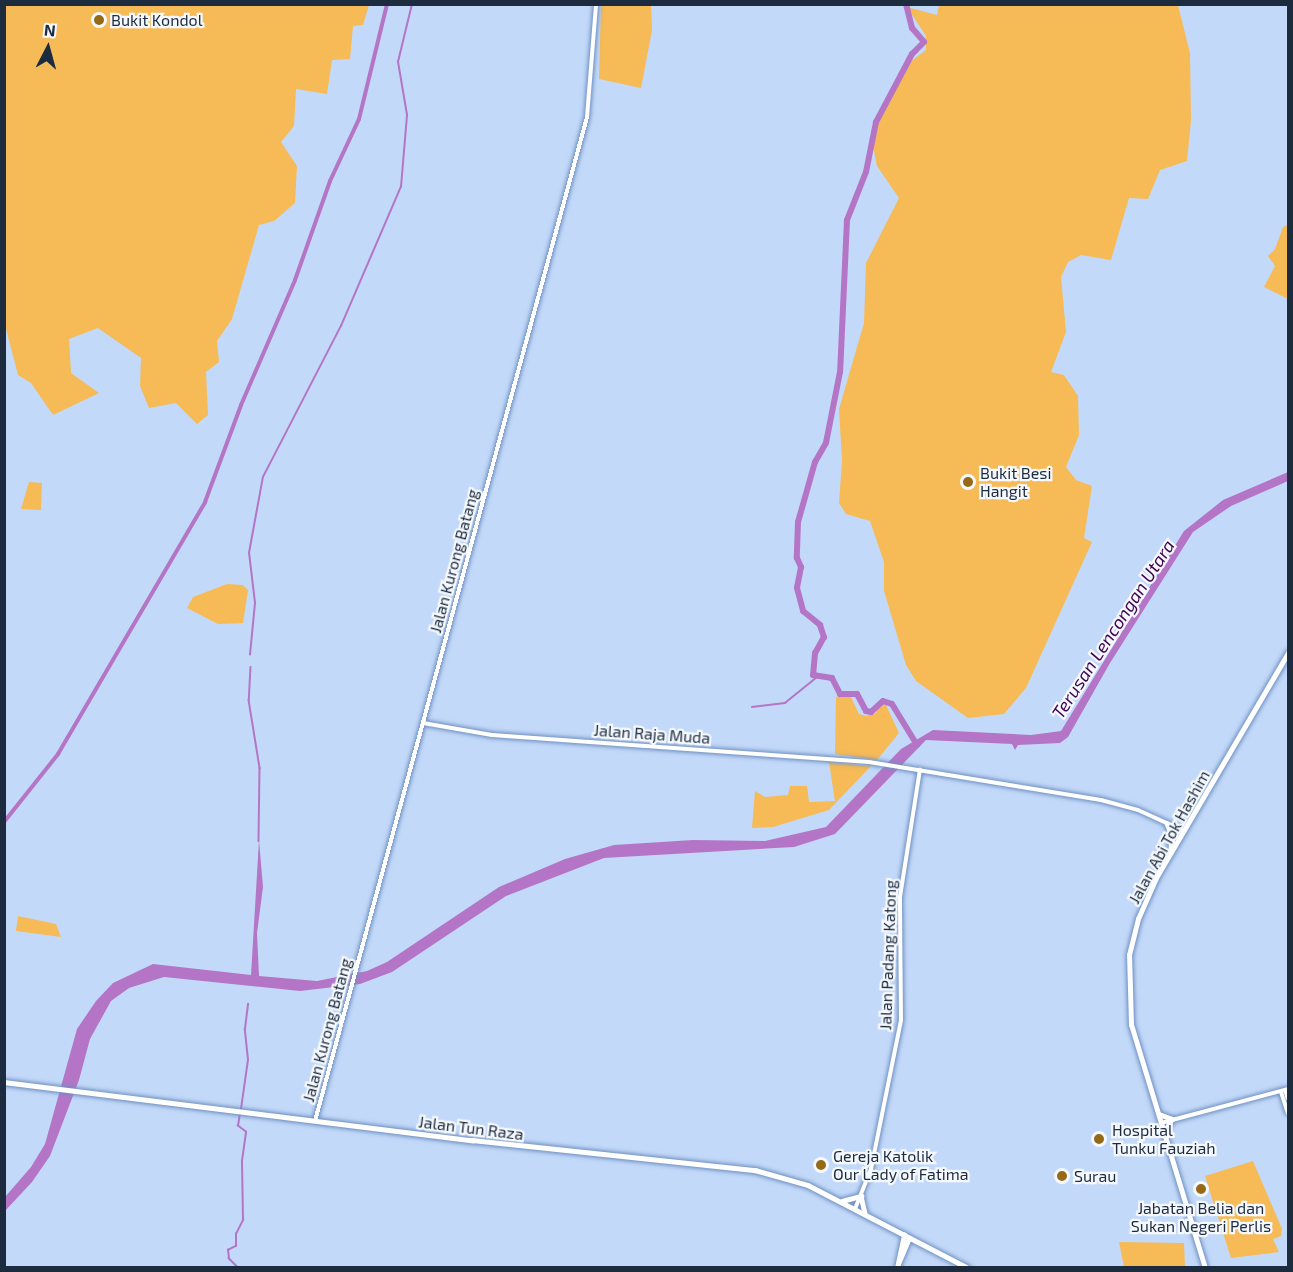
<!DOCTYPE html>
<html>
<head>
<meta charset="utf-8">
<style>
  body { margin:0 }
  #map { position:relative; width:1293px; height:1272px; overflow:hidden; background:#c3d9f9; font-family:"Exo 2",sans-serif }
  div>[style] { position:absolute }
  .green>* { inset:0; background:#f6ba56 }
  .water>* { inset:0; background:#b475c7 }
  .stream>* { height:1.5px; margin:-0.75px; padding:0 0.75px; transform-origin:0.75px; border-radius:0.75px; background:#b475c7 }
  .canal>* { height:4px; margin:-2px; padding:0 2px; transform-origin:2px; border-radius:2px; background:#b475c7 }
  .river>* { height:6px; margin:-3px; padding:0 3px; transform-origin:3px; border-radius:3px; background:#b475c7 }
  .roads { filter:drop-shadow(0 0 2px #6e90c2) drop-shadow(0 0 2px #6e90c2) }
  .tertiary>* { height:4px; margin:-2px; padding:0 2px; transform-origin:2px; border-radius:2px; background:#fff }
  .secondary>* { height:4.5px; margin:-2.25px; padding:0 2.25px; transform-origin:2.25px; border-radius:2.25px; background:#fff }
  .dots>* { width:16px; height:16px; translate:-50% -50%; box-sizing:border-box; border:3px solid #f5f9fe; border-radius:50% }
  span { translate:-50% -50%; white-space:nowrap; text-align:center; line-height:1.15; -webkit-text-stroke:4.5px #f5f9fe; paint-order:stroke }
  .poi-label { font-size:16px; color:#1d2b3f }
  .left { translate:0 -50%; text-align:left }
  .street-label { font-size:16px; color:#1d2b3f }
  .water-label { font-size:18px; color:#430353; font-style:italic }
  .frame { position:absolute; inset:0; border:6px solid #1d2b3f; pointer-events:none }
  .north { position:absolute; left:18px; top:18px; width:60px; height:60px; -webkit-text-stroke:4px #f5f9fe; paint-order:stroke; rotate:6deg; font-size:16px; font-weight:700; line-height:24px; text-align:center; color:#1d2b3f }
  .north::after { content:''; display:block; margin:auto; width:21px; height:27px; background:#1d2b3f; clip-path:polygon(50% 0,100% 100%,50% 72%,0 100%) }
</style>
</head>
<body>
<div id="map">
  <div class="green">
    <div style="clip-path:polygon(4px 5px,369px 5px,363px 25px,353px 26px,350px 59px,332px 60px,327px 94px,296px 89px,294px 126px,281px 142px,297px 166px,295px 203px,274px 221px,259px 225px,232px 319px,217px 341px,219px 362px,206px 372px,208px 415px,197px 424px,176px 403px,149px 408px,140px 386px,141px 358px,98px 328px,69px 339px,71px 373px,99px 393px,53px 415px,31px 383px,18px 375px,4px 321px)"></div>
    <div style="clip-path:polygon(601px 5px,651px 5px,652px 30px,641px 88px,599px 79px)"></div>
    <div style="clip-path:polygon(939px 5px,1178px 5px,1190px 53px,1191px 120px,1187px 161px,1160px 170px,1148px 199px,1129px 198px,1111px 260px,1081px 255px,1068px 262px,1061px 277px,1066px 332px,1051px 372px,1064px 375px,1078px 396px,1079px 435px,1066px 467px,1076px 480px,1092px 486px,1084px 538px,1092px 542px,1026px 688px,1004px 714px,968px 718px,916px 681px,906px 665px,884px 591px,884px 562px,870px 521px,846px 514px,839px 503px,842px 461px,839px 409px,864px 323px,866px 263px,899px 198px,877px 166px,872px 141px,875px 123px,910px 62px,926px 50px,926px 36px,907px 7px,937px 15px)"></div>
    <div style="clip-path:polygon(1288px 225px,1288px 299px,1264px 287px,1275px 266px,1268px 256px,1275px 249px,1283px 227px)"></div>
    <div style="clip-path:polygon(29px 482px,42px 483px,41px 510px,21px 509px)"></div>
    <div style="clip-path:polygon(227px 584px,243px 585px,248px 590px,243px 623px,218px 624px,187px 608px,193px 597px)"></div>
    <div style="clip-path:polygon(850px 695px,859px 714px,866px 716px,876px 713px,880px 703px,886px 705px,899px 733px,877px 760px,835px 754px,836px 697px)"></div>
    <div style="clip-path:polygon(829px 762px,871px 766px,829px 810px,773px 827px,752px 828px,755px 791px,765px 797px,788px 795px,790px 786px,807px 786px,809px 802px,835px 801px)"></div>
    <div style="clip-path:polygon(18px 916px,56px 924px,61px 937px,16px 931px)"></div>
    <div style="clip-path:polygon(1253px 1161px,1282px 1229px,1281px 1236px,1273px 1239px,1279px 1252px,1231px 1258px,1205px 1176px)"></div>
    <div style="clip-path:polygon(1119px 1242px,1184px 1243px,1185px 1267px,1124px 1267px)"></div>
  </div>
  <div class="water">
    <div style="clip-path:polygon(1288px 472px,1288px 481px,1231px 506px,1193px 532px,1110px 663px,1068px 737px,1060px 743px,1018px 745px,1015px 750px,1012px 744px,926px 740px,835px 834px,794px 847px,604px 858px,506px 896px,392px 972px,360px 984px,300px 991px,164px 977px,129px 988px,111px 1001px,90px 1039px,79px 1080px,50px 1156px,32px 1182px,5px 1211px,5px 1197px,31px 1167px,45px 1144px,77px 1029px,96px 1001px,113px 983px,153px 964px,251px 975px,259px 840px,263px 887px,257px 933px,259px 976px,317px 981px,367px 971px,387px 962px,499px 887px,565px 859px,614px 845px,693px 840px,765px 841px,826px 827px,901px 749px,933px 730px,1031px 735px,1061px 731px,1184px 531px,1223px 500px)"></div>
  </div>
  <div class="stream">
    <div style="left:250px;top:655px;width:52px;rotate:-84.5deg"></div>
    <div style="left:255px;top:603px;width:50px;rotate:-96.8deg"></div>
    <div style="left:249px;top:553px;width:77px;rotate:-79.6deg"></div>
    <div style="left:263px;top:477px;width:170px;rotate:-62.7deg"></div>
    <div style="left:341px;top:326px;width:151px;rotate:-66.7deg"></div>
    <div style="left:401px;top:187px;width:72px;rotate:-85.2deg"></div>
    <div style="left:407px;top:115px;width:54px;rotate:-99.6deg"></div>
    <div style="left:398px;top:62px;width:60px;rotate:-76.4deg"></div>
    <div style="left:251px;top:667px;width:33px;rotate:93deg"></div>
    <div style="left:249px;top:700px;width:69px;rotate:80.8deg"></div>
    <div style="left:260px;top:768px;width:73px;rotate:90.8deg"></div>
    <div style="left:752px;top:707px;width:33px;rotate:-7deg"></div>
    <div style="left:785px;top:703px;width:40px;rotate:-39deg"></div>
    <div style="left:241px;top:1109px;width:49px;rotate:-81.9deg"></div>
    <div style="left:248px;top:1060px;width:31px;rotate:-96deg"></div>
    <div style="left:245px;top:1029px;width:25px;rotate:-83deg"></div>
    <div style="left:238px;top:1268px;width:13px;rotate:-135deg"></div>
    <div style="left:229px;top:1259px;width:9px;rotate:-96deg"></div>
    <div style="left:228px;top:1250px;width:9px;rotate:-27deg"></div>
    <div style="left:236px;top:1246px;width:12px;rotate:-90deg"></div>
    <div style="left:236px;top:1234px;width:16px;rotate:-63deg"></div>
    <div style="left:243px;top:1220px;width:59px;rotate:-91deg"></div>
    <div style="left:242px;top:1161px;width:29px;rotate:-82deg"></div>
    <div style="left:246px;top:1132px;width:10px;rotate:-143deg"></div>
    <div style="left:238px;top:1126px;width:12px;rotate:-81deg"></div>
  </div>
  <div class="canal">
    <div style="left:4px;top:822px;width:87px;rotate:-51.5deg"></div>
    <div style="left:58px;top:754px;width:292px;rotate:-59.7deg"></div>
    <div style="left:205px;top:502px;width:103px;rotate:-69.6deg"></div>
    <div style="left:241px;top:405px;width:136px;rotate:-66.6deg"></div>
    <div style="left:295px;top:280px;width:105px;rotate:-70.5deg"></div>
    <div style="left:330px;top:181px;width:68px;rotate:-64.9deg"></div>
    <div style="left:359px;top:119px;width:118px;rotate:-76.3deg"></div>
  </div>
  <div class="river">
    <div style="left:906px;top:4px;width:25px;rotate:76deg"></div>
    <div style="left:912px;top:28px;width:18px;rotate:49deg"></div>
    <div style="left:924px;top:42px;width:17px;rotate:135deg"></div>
    <div style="left:912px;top:54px;width:77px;rotate:117.9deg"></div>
    <div style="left:876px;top:122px;width:51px;rotate:101.3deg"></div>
    <div style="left:866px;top:172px;width:52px;rotate:111.6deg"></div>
    <div style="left:847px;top:220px;width:152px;rotate:92.6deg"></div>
    <div style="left:840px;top:372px;width:72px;rotate:101.2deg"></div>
    <div style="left:826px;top:443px;width:22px;rotate:120deg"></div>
    <div style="left:815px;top:462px;width:62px;rotate:105.8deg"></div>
    <div style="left:798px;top:522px;width:36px;rotate:92deg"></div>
    <div style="left:797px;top:558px;width:10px;rotate:66deg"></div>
    <div style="left:801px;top:567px;width:21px;rotate:101deg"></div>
    <div style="left:797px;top:588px;width:24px;rotate:75deg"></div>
    <div style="left:803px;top:611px;width:22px;rotate:39deg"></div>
    <div style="left:820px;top:625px;width:13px;rotate:72deg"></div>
    <div style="left:824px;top:637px;width:18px;rotate:119deg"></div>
    <div style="left:815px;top:653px;width:22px;rotate:95deg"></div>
    <div style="left:813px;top:675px;width:19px;rotate:9deg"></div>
    <div style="left:832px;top:678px;width:18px;rotate:63deg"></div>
    <div style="left:840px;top:694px;width:17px"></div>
    <div style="left:857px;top:694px;width:19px;rotate:62deg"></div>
    <div style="left:866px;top:711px;width:5px;rotate:11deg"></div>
    <div style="left:871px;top:712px;width:16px;rotate:-43deg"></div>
    <div style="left:883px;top:701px;width:9px;rotate:18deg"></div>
    <div style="left:892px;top:704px;width:48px;rotate:58.6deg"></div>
  </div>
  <div class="roads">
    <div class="tertiary">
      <div style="left:423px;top:723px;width:70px;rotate:9.9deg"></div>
      <div style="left:492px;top:735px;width:378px;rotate:4.1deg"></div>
      <div style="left:869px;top:762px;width:235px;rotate:9.3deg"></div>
      <div style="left:1101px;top:800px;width:38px;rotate:15deg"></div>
      <div style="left:1138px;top:810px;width:51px;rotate:24.5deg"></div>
      <div style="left:1285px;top:1090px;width:9px;rotate:72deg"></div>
      <div style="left:1281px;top:1092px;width:22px;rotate:72deg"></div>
      <div style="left:315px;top:1121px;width:1040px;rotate:-74.84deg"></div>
      <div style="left:587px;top:117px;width:113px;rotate:-85.4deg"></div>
      <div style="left:1161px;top:1123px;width:131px;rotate:-15deg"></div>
      <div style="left:855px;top:1209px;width:43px;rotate:-68.2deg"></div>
      <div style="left:871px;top:1169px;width:152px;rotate:-78.6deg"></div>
      <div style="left:901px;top:1020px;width:123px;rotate:-90.5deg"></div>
      <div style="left:900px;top:897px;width:129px;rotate:-81.1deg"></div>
    </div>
    <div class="secondary">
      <div style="left:1167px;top:823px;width:14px;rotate:69deg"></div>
      <div style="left:1172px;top:836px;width:14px;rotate:94deg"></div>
      <div style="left:4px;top:1082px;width:472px;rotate:7.1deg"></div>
      <div style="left:472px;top:1140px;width:285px;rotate:6.1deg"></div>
      <div style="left:755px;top:1170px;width:55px;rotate:15.8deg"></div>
      <div style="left:808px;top:1185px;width:180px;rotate:27.4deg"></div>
      <div style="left:1159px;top:1114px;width:14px;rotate:21deg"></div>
      <div style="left:1172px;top:1119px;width:17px;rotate:118deg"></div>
      <div style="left:842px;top:1201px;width:20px;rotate:-15deg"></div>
      <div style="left:861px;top:1196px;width:18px;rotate:77deg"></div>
      <div style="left:898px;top:1264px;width:28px;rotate:-67deg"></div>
      <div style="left:897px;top:1268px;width:34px;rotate:-78deg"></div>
      <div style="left:1205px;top:1268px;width:254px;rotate:-106.9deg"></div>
      <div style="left:1131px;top:1025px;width:70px;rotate:-91.6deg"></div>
      <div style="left:1129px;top:955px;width:37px;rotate:-76deg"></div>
      <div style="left:1138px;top:919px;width:45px;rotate:-66.3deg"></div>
      <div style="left:1156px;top:878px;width:261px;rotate:-59.6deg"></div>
    </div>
  </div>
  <div class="dots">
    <div style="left:99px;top:20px;background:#956916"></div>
    <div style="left:968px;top:482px;background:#956916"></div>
    <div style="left:1099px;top:1139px;background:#956916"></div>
    <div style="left:821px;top:1165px;background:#956916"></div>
    <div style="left:1062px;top:1176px;background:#956916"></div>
    <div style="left:1201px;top:1189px;background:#956916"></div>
  </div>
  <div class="poi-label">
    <span class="left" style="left:111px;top:20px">Bukit Kondol</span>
    <span class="left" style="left:980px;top:482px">Bukit Besi<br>Hangit</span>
    <span class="left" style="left:1112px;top:1139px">Hospital<br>Tunku Fauziah</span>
    <span class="left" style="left:833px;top:1165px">Gereja Katolik<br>Our Lady of Fatima</span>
    <span class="left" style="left:1074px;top:1176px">Surau</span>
    <span style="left:1201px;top:1217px">Jabatan Belia dan<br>Sukan Negeri Perlis</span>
  </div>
  <div class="street-label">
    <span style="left:454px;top:561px;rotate:-75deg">Jalan Kurong Batang</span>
    <span style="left:652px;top:734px;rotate:4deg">Jalan Raja Muda</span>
    <span style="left:1169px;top:837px;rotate:-61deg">Jalan Abi Tok Hashim</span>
    <span style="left:888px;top:955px;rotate:-88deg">Jalan Padang Katong</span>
    <span style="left:327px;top:1030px;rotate:-75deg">Jalan Kurong Batang</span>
    <span style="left:471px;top:1128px;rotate:7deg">Jalan Tun Raza</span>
  </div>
  <div class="water-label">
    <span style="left:1113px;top:629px;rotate:-57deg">Terusan Lencongan Utara</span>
  </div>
  <div class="frame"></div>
  <div class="north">N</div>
</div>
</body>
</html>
